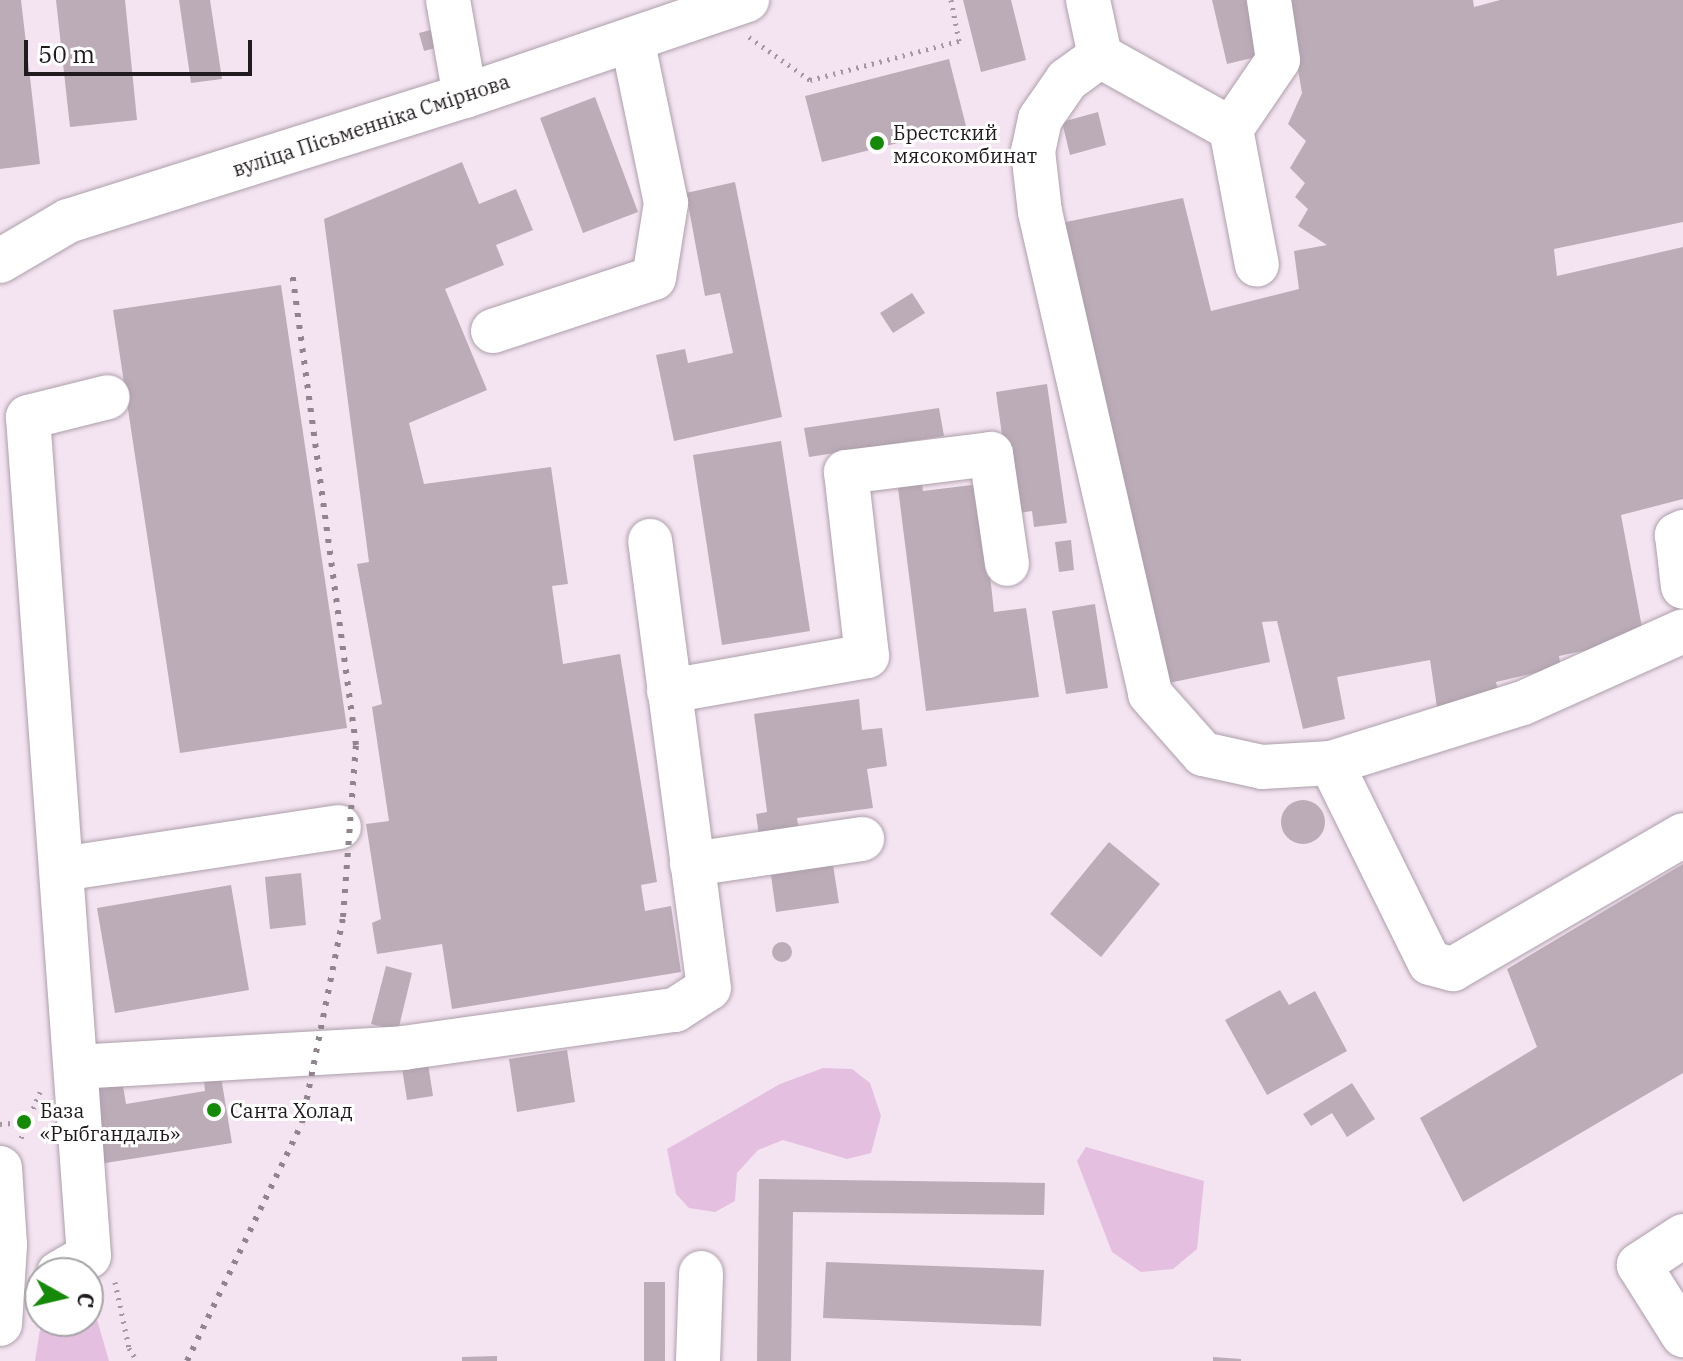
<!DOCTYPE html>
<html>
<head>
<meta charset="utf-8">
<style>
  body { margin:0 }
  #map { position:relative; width:1683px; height:1361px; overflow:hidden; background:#f4e4f1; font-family:"IBM Plex Serif",serif }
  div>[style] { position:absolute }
  .green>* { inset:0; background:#e5bfdf }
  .building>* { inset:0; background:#bbacb8 }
  .round { border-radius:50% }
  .path>* { height:5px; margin-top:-2.5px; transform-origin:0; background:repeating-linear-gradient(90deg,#a497a1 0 2px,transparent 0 8px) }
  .roads { filter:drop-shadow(0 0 2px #ad9fab) drop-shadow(0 0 2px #ad9fab) }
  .minor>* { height:44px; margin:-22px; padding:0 22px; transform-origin:22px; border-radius:22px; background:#fff }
  .major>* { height:44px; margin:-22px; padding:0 22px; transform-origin:22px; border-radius:22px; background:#fff }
  .rail>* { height:6px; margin-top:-3px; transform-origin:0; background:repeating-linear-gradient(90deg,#90858e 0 4px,transparent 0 12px) }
  .dots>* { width:22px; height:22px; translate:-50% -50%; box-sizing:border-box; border:4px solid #fff; border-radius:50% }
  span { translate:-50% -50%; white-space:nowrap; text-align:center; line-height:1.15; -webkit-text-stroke:6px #fff; paint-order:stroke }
  .street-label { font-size:20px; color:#211b20 }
  .poi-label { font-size:20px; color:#211b20 }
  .left { translate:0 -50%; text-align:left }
  .north { position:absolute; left:24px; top:1257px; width:80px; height:80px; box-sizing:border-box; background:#fff; border:2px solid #a6a4a6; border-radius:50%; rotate:98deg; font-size:22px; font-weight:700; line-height:32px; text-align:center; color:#211b20 }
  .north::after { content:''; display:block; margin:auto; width:28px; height:36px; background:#16890a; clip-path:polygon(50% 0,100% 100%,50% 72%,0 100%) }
  .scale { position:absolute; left:24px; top:40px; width:228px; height:36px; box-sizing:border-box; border:4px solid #211b20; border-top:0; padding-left:10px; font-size:24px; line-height:28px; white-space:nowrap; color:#211b20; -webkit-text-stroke:6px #fff; paint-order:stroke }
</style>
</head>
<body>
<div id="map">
  <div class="green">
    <div style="clip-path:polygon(823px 1068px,852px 1069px,870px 1083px,881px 1116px,871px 1153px,847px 1159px,783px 1140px,758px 1150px,737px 1173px,735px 1201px,715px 1212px,689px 1208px,676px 1194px,667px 1149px,780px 1084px)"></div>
    <div style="clip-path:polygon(1086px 1147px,1204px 1181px,1197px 1249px,1173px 1269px,1141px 1272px,1112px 1252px,1077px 1161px)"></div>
    <div style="clip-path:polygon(88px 1312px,96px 1316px,109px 1361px,35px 1361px,41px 1323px,88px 1321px)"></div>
  </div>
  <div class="building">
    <div style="clip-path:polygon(0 0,21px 0,40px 164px,0 169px)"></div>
    <div style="clip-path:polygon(56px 0,125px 0,137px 120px,70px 127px)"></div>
    <div style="clip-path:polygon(179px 0,210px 0,222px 79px,191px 83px)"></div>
    <div style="clip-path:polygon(963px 0,1011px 0,1026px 60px,981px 72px)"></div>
    <div style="clip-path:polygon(1212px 0,1246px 0,1260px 56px,1227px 64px)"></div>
    <div style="clip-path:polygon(1286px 0,1473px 0,1474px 7px,1500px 0,1683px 0,1683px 222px,1554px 249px,1557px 276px,1683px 247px,1683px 499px,1621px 515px,1644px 638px,1559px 656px,1561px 667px,1496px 682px,1499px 696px,1438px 714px,1430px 660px,1337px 677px,1345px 719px,1303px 729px,1277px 621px,1262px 622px,1270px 662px,1159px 685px,1061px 223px,1183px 198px,1211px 311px,1299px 289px,1294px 251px,1327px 245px,1298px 226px,1308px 209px,1295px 197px,1305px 183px,1290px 168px,1306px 141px,1288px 124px,1302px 93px)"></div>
    <div style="clip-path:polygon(442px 27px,446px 45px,424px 51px,419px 33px)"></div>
    <div style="clip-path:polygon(949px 59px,966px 126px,822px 162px,805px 96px)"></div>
    <div style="clip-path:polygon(595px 97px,638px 212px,583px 233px,540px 118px)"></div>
    <div style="clip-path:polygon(1098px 112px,1106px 145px,1070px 155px,1062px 122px)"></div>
    <div style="clip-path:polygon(462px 162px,479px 204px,516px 189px,533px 230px,496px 245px,504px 265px,445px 289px,487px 390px,409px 423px,424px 484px,551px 467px,568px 584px,552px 586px,563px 664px,620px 654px,657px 882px,641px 885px,645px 911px,671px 906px,681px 972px,452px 1009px,442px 944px,377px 954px,372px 923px,381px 919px,366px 824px,389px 821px,372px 707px,382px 704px,357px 564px,369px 562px,324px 219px)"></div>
    <div style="clip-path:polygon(735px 182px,782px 417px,674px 441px,656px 355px,685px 349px,688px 363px,733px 353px,720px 293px,705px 296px,686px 193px)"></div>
    <div style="clip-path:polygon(281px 285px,347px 728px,180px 753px,113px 310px)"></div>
    <div style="clip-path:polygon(912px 293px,925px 313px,893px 333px,880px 313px)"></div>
    <div style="clip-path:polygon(1047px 384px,1067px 523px,1034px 527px,1032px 511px,1013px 514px,996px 392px)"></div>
    <div style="clip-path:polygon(939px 408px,944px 436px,809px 457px,804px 428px)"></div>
    <div style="clip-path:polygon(781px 441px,810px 631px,722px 645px,693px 455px)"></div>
    <div style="clip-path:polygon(921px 477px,923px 491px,980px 484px,994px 612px,1026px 608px,1039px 697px,926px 711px,897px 480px)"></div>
    <div style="clip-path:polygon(1071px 540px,1074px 570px,1059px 572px,1055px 542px)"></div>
    <div style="clip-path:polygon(1095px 604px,1108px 688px,1066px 694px,1052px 611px)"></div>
    <div style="clip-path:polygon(859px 699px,862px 730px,882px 728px,887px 766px,867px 769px,873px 808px,797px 818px,800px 836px,760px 842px,756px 814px,767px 812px,754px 714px)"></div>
    <div class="round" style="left:1281px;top:800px;width:44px;height:44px"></div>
    <div style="clip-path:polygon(1109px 842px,1160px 884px,1101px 957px,1050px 914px)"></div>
    <div style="clip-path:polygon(1683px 864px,1683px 1073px,1463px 1202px,1420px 1118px,1537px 1047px,1507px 969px)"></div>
    <div style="clip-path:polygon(833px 865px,839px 903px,776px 912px,771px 875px)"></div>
    <div style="clip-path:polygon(301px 873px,306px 925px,270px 929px,265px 877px)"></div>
    <div style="clip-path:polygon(231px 885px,249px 990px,115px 1013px,97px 908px)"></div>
    <div class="round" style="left:772px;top:942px;width:20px;height:20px"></div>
    <div style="clip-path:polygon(386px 966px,412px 973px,398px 1031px,371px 1024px)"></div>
    <div style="clip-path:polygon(1280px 990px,1289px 1005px,1315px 991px,1347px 1051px,1267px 1095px,1225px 1020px)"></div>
    <div style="clip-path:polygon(567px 1050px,575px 1102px,517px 1112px,509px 1059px)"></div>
    <div style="clip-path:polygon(428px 1064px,433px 1096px,407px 1100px,402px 1068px)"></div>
    <div style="clip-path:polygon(221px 1077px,232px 1143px,99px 1164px,87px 1085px,122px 1080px,126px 1104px,205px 1091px,204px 1080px)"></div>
    <div style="clip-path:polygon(1352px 1083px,1375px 1119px,1347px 1137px,1332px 1113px,1311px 1126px,1303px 1114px)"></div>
    <div style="clip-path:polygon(759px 1179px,1045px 1183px,1044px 1215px,793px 1212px,791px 1361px,757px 1361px)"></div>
    <div style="clip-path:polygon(826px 1262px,1044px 1270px,1041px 1326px,823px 1318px)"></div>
    <div style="clip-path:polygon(644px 1282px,665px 1282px,665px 1361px,644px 1361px)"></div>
    <div style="clip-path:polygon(497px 1356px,497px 1361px,462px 1361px,462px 1357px)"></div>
    <div style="clip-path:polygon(1213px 1357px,1241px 1359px,1241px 1361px,1213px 1361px)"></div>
  </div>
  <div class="path">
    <div style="left:749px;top:37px;width:75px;rotate:35.2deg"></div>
    <div style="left:810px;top:80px;width:154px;rotate:-14.7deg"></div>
    <div style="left:959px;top:41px;width:42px;rotate:-101deg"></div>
    <div style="left:0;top:1124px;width:24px;rotate:-5deg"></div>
    <div style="left:21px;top:1138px;width:50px;rotate:-67.6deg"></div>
    <div style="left:115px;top:1282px;width:67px;rotate:78deg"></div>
    <div style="left:129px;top:1348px;width:15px;rotate:58deg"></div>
  </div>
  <div class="roads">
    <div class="minor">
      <div style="left:448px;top:0;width:97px;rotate:80deg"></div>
      <div style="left:1088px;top:0;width:57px;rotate:77.9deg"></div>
      <div style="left:1100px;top:56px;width:41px;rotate:144deg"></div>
      <div style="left:1067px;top:80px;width:47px;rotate:124.7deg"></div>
      <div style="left:1040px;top:119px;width:33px;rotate:102deg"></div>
      <div style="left:1033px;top:151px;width:61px;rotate:83.5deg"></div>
      <div style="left:1040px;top:212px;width:494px;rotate:77.1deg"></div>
      <div style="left:1150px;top:694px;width:80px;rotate:48.5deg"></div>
      <div style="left:1203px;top:754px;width:60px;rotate:12.4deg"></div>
      <div style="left:1262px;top:767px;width:69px;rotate:-3.3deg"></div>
      <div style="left:1331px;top:763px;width:201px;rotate:-17.4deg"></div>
      <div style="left:1523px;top:703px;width:175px;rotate:-24.2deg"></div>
      <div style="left:1100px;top:56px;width:150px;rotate:29.1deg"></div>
      <div style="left:1231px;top:129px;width:138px;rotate:79.2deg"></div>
      <div style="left:1231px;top:129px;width:83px;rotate:-55.7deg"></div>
      <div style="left:1278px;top:60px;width:61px;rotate:-98.5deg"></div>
      <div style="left:0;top:261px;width:79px;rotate:-30.5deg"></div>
      <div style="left:68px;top:221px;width:416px;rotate:-17.5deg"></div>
      <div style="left:465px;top:96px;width:298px;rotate:-18.8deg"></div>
      <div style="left:493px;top:331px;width:169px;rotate:-18.2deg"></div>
      <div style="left:654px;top:278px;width:76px;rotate:-80.9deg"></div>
      <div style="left:666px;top:203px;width:167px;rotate:-101.7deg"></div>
      <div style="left:1683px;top:532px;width:7px;rotate:153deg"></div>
      <div style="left:1677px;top:535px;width:52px;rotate:83.4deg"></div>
      <div style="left:669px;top:691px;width:201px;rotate:-10deg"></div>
      <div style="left:867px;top:656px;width:185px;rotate:-96.5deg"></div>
      <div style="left:846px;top:472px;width:146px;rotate:-7.1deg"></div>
      <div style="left:991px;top:454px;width:111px;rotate:81.7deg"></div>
      <div style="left:1331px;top:763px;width:223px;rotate:63.7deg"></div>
      <div style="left:1430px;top:963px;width:24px;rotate:15deg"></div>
      <div style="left:1453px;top:969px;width:266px;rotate:-30.2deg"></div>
      <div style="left:692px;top:864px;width:172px;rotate:-8.4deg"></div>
      <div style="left:62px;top:869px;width:280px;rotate:-8.6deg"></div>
      <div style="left:76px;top:1067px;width:328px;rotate:-3.3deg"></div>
      <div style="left:403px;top:1048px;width:275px;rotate:-8deg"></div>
      <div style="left:675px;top:1010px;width:40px;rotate:-32.9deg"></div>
      <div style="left:709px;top:988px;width:451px;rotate:-97.5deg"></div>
      <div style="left:1683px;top:1236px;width:53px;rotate:146.6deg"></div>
      <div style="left:1639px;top:1265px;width:83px;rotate:57.8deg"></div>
      <div style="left:59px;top:1273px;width:34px;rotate:-30deg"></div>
      <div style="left:89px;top:1256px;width:841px;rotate:-94.16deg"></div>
      <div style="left:28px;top:417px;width:82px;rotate:-14deg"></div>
      <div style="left:698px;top:1361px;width:88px;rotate:-88deg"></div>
    </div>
    <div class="major">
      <div style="left:0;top:1168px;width:77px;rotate:86.3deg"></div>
      <div style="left:5px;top:1245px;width:79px;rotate:93.6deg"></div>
    </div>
  </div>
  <div class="rail">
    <div style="left:187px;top:1361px;width:264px;rotate:-64.2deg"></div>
    <div style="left:302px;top:1123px;width:210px;rotate:-78.7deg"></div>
    <div style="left:343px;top:917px;width:172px;rotate:-85.7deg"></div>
    <div style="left:356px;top:745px;width:476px;rotate:-97.7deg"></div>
  </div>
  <div class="dots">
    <div style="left:877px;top:143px;background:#16890a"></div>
    <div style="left:214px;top:1110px;background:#16890a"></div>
    <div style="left:24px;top:1122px;background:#16890a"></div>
  </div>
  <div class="street-label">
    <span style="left:371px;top:125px;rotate:-18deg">вуліца Пісьменніка Смірнова</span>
  </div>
  <div class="poi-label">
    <span class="left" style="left:893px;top:144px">Брестский<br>мясокомбинат</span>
    <span class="left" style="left:40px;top:1122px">База<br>«Рыбгандаль»</span>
    <span class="left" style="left:230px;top:1110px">Санта Холад</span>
  </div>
  <div class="north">С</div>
  <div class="scale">50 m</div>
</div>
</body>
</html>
